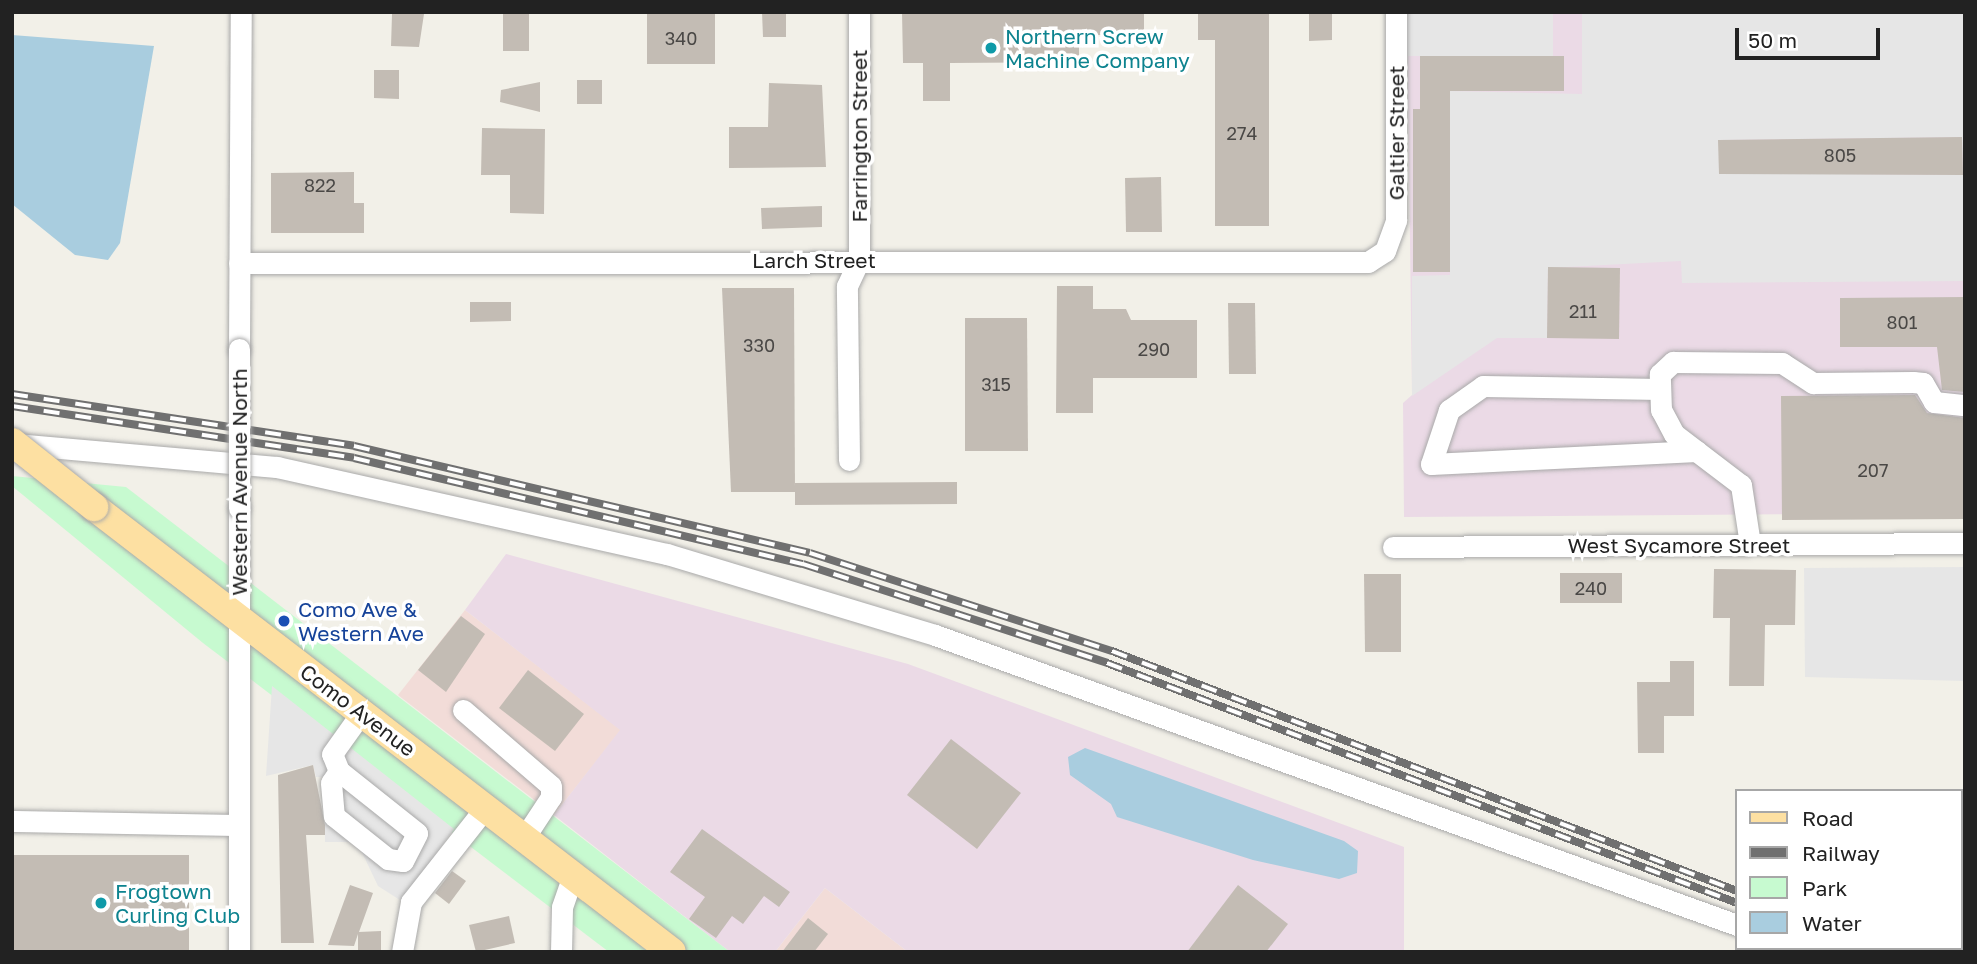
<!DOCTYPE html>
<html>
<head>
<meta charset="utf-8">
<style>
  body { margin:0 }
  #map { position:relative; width:1977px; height:964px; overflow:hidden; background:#f2f0e8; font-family:"Golos Text",sans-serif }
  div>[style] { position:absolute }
  .commercial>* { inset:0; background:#f2dcd8 }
  .industrial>* { inset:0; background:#ebdae6 }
  .park>* { inset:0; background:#c7fad0 }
  .parking>* { inset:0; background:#e6e6e6 }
  .water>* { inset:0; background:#a9cddf }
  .building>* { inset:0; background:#c3bcb4 }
  .roads { filter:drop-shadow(0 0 2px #a9a9a9) drop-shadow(0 0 2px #a9a9a9) }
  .minor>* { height:21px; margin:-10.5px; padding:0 10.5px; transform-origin:10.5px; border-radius:10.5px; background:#fff }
  .major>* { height:28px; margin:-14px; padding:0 14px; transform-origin:14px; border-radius:14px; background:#fde0a2 }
  .rail>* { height:8px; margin-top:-4px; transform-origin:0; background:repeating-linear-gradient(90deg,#fff 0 16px,#707070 0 32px); box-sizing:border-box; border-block:2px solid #707070 }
  .bridges { filter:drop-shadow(0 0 2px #a9a9a9) drop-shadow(0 0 2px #a9a9a9) }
  .minor-bridge>* { height:21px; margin:-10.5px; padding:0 10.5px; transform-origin:10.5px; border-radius:10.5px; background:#fff }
  .major-bridge>* { height:28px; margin:-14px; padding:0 14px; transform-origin:14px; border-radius:14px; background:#fde0a2 }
  .dots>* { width:19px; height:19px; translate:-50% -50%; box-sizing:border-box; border:4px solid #fff; border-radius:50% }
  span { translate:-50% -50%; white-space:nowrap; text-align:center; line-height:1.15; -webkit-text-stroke:7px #fff; paint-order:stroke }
  .number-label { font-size:18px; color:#4a4846 }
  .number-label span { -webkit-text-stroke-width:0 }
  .culture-label { font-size:21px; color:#0d838f }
  .left { translate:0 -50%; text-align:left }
  .street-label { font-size:21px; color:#222 }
  .transit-label { font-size:21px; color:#164399 }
  .frame { position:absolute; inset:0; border:14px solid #222; pointer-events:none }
  .legend { position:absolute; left:1735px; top:789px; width:228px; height:161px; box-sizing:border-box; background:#fff; border:2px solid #a7a7a7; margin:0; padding:9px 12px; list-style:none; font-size:21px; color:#222 }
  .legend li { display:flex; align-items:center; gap:14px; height:35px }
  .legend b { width:35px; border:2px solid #a7a7a7 }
  .scale { position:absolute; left:1735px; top:28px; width:145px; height:32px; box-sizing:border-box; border:4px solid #222; border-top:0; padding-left:9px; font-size:21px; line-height:24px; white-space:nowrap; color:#222; -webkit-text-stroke:5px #fff; paint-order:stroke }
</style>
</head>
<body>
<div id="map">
  <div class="commercial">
    <div style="clip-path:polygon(465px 610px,621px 730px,554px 815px,398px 695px)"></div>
    <div style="clip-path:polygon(825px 888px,908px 952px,775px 952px)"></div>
  </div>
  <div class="industrial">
    <div style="clip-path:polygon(1407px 12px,1965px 12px,1965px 513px,1404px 517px,1403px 403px,1412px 395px)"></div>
    <div style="clip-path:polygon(506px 554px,908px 664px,1404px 847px,1404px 952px,908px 952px,825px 888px,775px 952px,730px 952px,554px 815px,620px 730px,465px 610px)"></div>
  </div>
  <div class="park">
    <div style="clip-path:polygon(12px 476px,126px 487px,730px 952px,609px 952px,203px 643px,12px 486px)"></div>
  </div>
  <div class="parking">
    <div style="clip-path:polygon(1407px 12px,1553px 12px,1553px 56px,1407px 56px)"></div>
    <div style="clip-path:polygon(evenodd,1582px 12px,1965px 12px,1965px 281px,1682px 283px,1681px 261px,1548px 268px,1547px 338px,1497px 338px,1412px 396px,1412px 276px,1450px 275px,1447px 91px,1582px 94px,1582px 12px,1962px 137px,1963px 175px,1719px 173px,1719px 140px,1962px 137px)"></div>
    <div style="clip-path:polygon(1965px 567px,1965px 681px,1805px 677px,1804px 568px)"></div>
    <div style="clip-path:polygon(272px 686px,454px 829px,403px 902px,378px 886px,357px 842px,325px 842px,325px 777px,316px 777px,313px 765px,266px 776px)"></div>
  </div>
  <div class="water">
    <div style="clip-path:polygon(12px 35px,154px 46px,120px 243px,108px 260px,75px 255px,12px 204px)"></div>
    <div style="clip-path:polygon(1085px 748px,1344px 841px,1358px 851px,1357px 873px,1339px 879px,1253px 860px,1117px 817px,1111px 804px,1070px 775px,1068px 757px)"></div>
  </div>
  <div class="building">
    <div style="clip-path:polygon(503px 12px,529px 12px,529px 51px,503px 51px)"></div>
    <div style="clip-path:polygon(647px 12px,715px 12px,715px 64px,647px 64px)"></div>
    <div style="clip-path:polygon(762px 12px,786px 12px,786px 37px,763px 37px)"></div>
    <div style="clip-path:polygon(902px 12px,1144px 12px,1144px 35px,1079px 35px,1079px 62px,950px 63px,950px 101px,923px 101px,923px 63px,903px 63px)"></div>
    <div style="clip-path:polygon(1198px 12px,1269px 12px,1269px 226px,1215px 226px,1215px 40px,1198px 40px)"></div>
    <div style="clip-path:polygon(1309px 12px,1332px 12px,1332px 40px,1309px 41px)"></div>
    <div style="clip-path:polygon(392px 14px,424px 14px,419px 47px,391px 46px)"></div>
    <div style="clip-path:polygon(1420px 56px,1564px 56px,1564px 91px,1450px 91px,1450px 272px,1413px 272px,1413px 109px,1420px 109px)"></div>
    <div style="clip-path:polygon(374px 70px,399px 70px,399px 99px,374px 98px)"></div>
    <div style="clip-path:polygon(577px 80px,602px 80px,602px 104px,577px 104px)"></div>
    <div style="clip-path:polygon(540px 82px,540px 112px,500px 102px,501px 90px)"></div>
    <div style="clip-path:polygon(769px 83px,822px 85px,826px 167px,729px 168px,729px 127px,768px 127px)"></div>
    <div style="clip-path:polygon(482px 128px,545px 129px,544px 214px,510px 213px,510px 175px,481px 175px)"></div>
    <div style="clip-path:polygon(1962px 137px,1963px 175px,1719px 174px,1718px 140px)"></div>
    <div style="clip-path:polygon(354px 172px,354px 203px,364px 203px,364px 233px,271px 233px,271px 173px)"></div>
    <div style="clip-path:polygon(1161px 177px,1162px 232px,1126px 232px,1125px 178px)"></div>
    <div style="clip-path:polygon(822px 206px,822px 227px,762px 229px,761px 208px)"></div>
    <div style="clip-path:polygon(1548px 267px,1620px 268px,1619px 339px,1547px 338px)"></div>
    <div style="clip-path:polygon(1057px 286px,1093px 286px,1093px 309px,1126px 309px,1131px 320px,1197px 320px,1197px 378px,1093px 378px,1093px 413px,1056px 413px)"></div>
    <div style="clip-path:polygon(722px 288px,794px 288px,795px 492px,731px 492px)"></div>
    <div style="clip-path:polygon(1965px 297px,1965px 392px,1942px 390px,1937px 347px,1840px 347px,1840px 298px)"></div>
    <div style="clip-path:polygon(470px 302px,511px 302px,511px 321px,470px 322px)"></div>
    <div style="clip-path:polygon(1228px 303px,1255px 303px,1256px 374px,1229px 374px)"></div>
    <div style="clip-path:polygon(965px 318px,1027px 318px,1028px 451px,965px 451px)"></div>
    <div style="clip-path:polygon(1915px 395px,1927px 413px,1965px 418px,1965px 519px,1782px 520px,1781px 396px)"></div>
    <div style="clip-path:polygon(957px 482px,957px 504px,795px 505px,795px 483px)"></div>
    <div style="clip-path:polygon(1714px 569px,1796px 570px,1795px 625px,1765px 625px,1764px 686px,1729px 686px,1730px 618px,1713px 618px)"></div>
    <div style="clip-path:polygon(1560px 573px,1622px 573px,1622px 603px,1560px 603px)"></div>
    <div style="clip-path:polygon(1364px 574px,1401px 574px,1401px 652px,1365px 652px)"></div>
    <div style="clip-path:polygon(461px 616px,485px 634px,446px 692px,418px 670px)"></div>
    <div style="clip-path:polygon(1670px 661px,1694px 661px,1694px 716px,1664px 716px,1664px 753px,1638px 753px,1637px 682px,1670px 682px)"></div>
    <div style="clip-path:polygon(528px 670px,584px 714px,555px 751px,499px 708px)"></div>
    <div style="clip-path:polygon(951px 739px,1021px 793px,977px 849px,907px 795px)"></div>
    <div style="clip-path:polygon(313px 765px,325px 825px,325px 835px,306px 835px,314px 943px,281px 943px,278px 775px)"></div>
    <div style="clip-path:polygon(702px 829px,790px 892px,779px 907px,764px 896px,743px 924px,732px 916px,716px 938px,689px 919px,705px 897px,670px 872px)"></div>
    <div style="clip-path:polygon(12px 855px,189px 855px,189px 950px,12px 951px)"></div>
    <div style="clip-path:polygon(452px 871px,466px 881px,449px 904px,435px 893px)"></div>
    <div style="clip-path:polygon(350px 885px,373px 893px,359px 932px,381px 931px,381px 952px,358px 952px,358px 934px,354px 946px,328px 945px)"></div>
    <div style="clip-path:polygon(1238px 885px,1288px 924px,1266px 952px,1187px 952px)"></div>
    <div style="clip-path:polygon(509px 916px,515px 943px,476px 952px,469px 925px)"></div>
    <div style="clip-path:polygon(808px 918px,828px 934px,814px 952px,782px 952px)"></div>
  </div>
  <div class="roads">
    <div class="minor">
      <div style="left:239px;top:263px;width:1129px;rotate:-0.05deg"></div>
      <div style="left:1368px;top:262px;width:20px;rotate:-33deg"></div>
      <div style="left:1385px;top:251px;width:33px;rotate:-70deg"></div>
      <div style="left:1396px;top:220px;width:208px;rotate:-90deg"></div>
      <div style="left:239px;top:349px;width:337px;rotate:-89.7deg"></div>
      <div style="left:1660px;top:389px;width:177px;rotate:-179deg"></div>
      <div style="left:1483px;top:386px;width:42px;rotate:144.8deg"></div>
      <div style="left:1449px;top:410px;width:57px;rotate:108.4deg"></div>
      <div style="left:1431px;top:464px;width:266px;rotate:-2.8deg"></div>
      <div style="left:14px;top:444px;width:264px;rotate:5deg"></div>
      <div style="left:277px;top:467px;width:400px;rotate:12.6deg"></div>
      <div style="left:667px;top:554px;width:280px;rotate:16.8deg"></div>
      <div style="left:935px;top:635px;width:853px;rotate:19.88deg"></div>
      <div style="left:849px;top:460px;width:174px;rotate:-90.7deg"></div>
      <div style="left:847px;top:286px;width:29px;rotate:-65deg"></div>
      <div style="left:859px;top:260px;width:248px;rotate:-90deg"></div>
      <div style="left:239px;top:508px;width:444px;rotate:90deg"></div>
      <div style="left:1750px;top:544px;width:60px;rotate:-98.7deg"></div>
      <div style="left:1741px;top:485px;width:84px;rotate:-142.7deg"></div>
      <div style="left:1674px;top:434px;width:27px;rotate:-118deg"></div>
      <div style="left:1661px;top:410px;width:36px;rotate:-92deg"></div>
      <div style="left:1660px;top:374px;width:18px;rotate:-43deg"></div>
      <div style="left:1673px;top:362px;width:109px;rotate:0.5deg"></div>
      <div style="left:1782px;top:363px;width:37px;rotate:33deg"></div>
      <div style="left:1813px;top:383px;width:100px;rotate:-0.6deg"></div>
      <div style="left:1913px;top:382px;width:10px;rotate:6deg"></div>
      <div style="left:1923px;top:383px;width:22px;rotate:60deg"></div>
      <div style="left:1934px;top:402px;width:31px;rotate:6deg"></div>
      <div style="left:1393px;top:547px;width:572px;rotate:-0.4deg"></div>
      <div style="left:463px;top:710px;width:116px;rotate:40.8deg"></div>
      <div style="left:551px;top:786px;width:11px;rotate:90deg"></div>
      <div style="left:551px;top:797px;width:49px;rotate:123.4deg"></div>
      <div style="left:339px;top:771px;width:14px;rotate:124deg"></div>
      <div style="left:331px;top:783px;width:33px;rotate:85deg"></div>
      <div style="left:334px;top:816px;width:69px;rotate:38.5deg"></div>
      <div style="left:388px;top:859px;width:15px;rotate:8deg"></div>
      <div style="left:403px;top:861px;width:31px;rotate:-63deg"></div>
      <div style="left:417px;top:833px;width:100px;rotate:-141.5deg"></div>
      <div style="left:339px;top:771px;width:18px;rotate:-112deg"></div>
      <div style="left:332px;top:754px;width:52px;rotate:-54.5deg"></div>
      <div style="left:12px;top:821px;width:227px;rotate:1deg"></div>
      <div style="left:1810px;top:948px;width:13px;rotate:18deg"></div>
      <div style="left:402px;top:952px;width:51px;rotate:-79.8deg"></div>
      <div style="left:411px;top:902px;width:120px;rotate:-51.8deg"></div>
      <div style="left:561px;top:952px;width:45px;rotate:-88.7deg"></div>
      <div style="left:562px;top:907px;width:34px;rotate:-71deg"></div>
    </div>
    <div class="major">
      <div style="left:94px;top:507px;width:729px;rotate:37.59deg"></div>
    </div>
  </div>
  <div class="rail">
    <div style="left:12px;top:394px;width:346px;rotate:8.6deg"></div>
    <div style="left:354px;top:446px;width:468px;rotate:13.2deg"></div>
    <div style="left:810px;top:553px;width:318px;rotate:18deg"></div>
    <div style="left:1112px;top:651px;width:669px;rotate:21.01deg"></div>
    <div style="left:12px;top:406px;width:346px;rotate:8.6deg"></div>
    <div style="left:354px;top:458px;width:461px;rotate:13.3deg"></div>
    <div style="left:803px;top:564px;width:320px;rotate:18deg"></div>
    <div style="left:1107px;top:663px;width:674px;rotate:20.85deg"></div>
    <div style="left:1870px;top:948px;width:13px;rotate:18deg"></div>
    <div style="left:1912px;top:948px;width:13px;rotate:18deg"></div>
  </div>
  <div class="bridges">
    <div class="minor-bridge">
      <div style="left:239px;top:508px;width:159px;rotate:-90deg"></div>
    </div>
    <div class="major-bridge">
      <div style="left:12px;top:442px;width:105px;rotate:38.4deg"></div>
    </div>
  </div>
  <div class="dots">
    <div style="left:991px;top:48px;background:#0f9aa8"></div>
    <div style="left:284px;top:621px;background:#1a4fb4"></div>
    <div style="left:101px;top:903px;background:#0f9aa8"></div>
  </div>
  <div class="number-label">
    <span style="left:681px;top:38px">340</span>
    <span style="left:1242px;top:133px">274</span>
    <span style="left:1840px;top:155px">805</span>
    <span style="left:320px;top:185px">822</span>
    <span style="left:1583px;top:311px">211</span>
    <span style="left:1902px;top:322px">801</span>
    <span style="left:759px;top:345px">330</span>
    <span style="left:1154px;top:349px">290</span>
    <span style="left:996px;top:384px">315</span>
    <span style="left:1873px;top:470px">207</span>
    <span style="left:1591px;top:588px">240</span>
  </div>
  <div class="culture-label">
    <span class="left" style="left:1005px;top:48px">Northern Screw<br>Machine Company</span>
    <span class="left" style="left:115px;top:903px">Frogtown<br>Curling Club</span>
  </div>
  <div class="street-label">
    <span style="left:1396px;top:133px;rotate:-90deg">Galtier Street</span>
    <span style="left:859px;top:136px;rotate:-90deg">Farrington Street</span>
    <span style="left:814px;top:260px">Larch Street</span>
    <span style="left:239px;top:482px;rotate:-90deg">Western Avenue North</span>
    <span style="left:1679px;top:545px">West Sycamore Street</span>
    <span style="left:358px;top:710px;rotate:37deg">Como Avenue</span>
  </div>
  <div class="transit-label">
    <span class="left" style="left:298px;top:621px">Como Ave &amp;<br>Western Ave</span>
  </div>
  <div class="frame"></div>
  <ul class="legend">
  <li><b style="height:9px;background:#fde0a2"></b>Road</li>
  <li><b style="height:9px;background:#707070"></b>Railway</li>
  <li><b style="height:19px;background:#c7fad0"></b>Park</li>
  <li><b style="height:19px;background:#a9cddf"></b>Water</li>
  </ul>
  <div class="scale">50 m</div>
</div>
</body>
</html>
